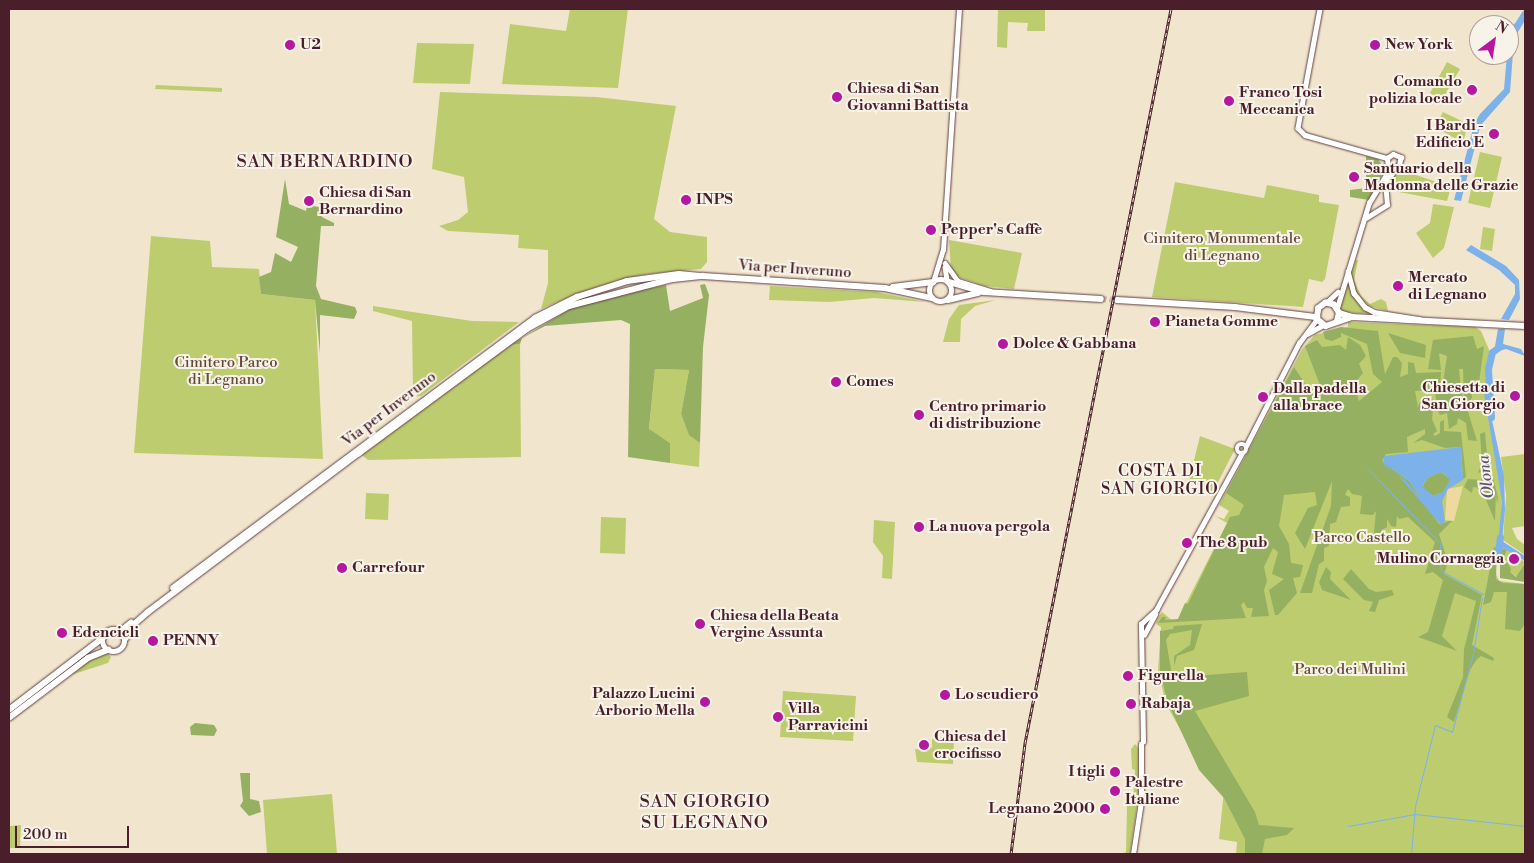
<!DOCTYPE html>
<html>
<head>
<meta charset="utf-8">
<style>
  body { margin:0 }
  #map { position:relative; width:1534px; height:863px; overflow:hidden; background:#f1e6cd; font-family:"Libre Bodoni",serif }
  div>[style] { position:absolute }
  .green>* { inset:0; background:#bdcc6e }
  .forest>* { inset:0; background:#96b061 }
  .sand>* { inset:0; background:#eeda9e }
  .water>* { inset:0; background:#7db1ea }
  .stream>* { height:1px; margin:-0.5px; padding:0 0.5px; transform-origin:0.5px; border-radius:0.5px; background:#7db1ea }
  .river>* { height:7px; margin:-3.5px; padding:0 3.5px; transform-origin:3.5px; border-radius:3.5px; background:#7db1ea }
  .major-tunnel>* { height:5.5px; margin-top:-2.75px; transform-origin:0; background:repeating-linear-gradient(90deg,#d0bead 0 5.5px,transparent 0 8.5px) }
  .roads { filter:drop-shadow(0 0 1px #633d43) drop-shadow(0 0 1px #633d43) }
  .minor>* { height:4.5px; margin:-2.25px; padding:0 2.25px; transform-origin:2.25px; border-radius:2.25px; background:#fff }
  .minor>.ring { margin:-2.25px; padding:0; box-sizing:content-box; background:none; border:4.5px solid #fff; border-radius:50% }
  .major>* { height:5.5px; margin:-2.75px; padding:0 2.75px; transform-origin:2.75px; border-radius:2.75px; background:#fff }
  .major>.ring { margin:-2.75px; padding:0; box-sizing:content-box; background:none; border:5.5px solid #fff; border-radius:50% }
  .rail>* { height:3px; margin-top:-1.5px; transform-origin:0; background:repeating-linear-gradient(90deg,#f7f3e8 0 4px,#4a1f2b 0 8px); box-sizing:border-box; border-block:1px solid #4a1f2b }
  .dots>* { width:14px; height:14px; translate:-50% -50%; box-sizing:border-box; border:2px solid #f7f3e8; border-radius:50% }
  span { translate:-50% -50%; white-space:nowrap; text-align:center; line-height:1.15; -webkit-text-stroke:4px #f7f3e8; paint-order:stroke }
  .poi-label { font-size:15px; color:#4a1f2b; font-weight:700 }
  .left { translate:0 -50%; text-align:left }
  .right { translate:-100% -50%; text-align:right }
  .park-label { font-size:15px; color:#674a3c }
  .street-label { font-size:15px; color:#4a1f2b }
  .neighbourhood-label { font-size:16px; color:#4a1f2b; letter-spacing:1px }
  .water-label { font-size:16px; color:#5c526e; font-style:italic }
  .quarter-label { font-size:18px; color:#4a1f2b; letter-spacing:1px }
  .frame { position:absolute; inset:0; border:10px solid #4a1f2b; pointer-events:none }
  .north { position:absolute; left:1469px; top:15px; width:50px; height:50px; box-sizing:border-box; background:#f7f3e8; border:1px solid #b29e9c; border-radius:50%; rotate:31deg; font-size:14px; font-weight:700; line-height:20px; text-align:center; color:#4a1f2b }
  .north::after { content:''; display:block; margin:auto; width:18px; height:22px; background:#b5179e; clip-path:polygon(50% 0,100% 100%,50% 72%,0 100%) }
  .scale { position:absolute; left:15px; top:826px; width:114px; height:22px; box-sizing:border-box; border:2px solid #4a1f2b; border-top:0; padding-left:6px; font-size:15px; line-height:18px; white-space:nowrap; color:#4a1f2b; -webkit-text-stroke:4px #f7f3e8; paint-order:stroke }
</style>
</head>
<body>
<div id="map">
  <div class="green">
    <div style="clip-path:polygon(570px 9px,628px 9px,618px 88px,502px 84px,510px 24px,566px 31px)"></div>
    <div style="clip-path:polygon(998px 9px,1045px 9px,1045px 31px,1027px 31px,1028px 23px,1008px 22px,1007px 48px,997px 47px)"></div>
    <div style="clip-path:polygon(417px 43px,474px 44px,470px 84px,413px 83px)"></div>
    <div style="clip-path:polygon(1447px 62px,1460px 69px,1442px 100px,1430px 93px)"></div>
    <div style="clip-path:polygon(156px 85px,222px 88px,222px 92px,155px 89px)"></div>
    <div style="clip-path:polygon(440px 92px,596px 97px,676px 106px,654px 219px,670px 232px,707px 237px,707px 262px,701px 269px,649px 274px,616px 281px,576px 294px,541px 309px,548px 283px,548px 250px,518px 248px,519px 235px,448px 231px,439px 226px,458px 220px,468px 212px,464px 177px,432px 169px)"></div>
    <div style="clip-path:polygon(1443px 112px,1468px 124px,1463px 143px,1435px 127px)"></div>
    <div style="clip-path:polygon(1480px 152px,1502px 157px,1490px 208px,1468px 203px)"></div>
    <div style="clip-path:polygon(1408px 169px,1410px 173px,1451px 187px,1447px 201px,1388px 190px,1393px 174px)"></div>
    <div style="clip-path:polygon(1175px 182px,1264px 198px,1267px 185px,1319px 195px,1319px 202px,1339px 205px,1325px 279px,1322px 282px,1309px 279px,1303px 307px,1152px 297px)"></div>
    <div style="clip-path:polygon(1433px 204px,1454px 207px,1444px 248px,1433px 258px,1416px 233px,1430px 223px)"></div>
    <div style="clip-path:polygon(1483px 227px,1495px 229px,1492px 251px,1480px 249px)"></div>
    <div style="clip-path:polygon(151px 236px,210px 241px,212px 267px,259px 269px,261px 294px,315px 300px,323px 459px,134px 453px)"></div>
    <div style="clip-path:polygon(949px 240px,1022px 253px,1014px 289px,985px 286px,958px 277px,951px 269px)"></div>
    <div style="clip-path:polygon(1356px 260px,1358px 260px,1354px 280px,1361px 296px,1370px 304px,1381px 299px,1386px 302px,1388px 311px,1369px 306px,1355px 293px,1351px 273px)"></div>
    <div style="clip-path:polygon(1348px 280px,1356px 301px,1375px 314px,1344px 312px,1340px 308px,1340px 297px)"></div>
    <div style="clip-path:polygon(770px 286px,876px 292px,925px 302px,874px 298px,829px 302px,769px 300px)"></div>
    <div style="clip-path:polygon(996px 300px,975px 306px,961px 319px,960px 342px,943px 342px,949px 319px,959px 305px)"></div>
    <div style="clip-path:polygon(373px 306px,472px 321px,519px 322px,421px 396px,413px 397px,412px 321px,373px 311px)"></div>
    <div style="clip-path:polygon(1348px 322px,1475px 327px,1481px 331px,1490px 352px,1486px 383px,1502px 497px,1501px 539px,1495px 572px,1499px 581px,1525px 584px,1525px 854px,1236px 854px,1237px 842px,1219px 839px,1224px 790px,1185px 738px,1166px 704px,1158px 670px,1161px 627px,1156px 624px,1157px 620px,1162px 612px,1173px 621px,1178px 619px,1227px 523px,1215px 516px,1224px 519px,1229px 511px,1219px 505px,1303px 348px,1315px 335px,1348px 327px)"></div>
    <div style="clip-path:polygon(520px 344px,521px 457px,368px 460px,362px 455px,510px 345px)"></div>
    <div style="clip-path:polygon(655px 369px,689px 370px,681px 414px,689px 434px,700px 443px,699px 467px,670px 463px,670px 443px,649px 430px)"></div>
    <div style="clip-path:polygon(1200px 436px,1235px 449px,1213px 492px,1189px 481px)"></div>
    <div style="clip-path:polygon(1525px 454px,1525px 526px,1512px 528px,1517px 539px,1525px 545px,1525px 555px,1503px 540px,1506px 495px,1501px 457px)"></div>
    <div style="clip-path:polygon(366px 493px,389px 494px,388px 520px,365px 519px)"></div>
    <div style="clip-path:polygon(601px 517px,626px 518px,625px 554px,600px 553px)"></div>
    <div style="clip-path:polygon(874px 520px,895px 522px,892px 579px,882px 578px,883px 556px,873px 542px)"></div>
    <div style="clip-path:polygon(1507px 550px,1525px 562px,1517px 577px,1510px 572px,1504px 557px)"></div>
    <div style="clip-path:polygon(107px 653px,111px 657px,108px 663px,68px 676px,90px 659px)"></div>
    <div style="clip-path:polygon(783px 691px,856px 696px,853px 741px,780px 737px)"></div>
    <div style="clip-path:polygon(932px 739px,954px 740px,953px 764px,917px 762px,915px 749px,928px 750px,932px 747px)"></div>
    <div style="clip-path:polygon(1135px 744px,1139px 749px,1138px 800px,1130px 854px,1122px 854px,1126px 852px,1127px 806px,1133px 801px,1135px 770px,1132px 769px,1131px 749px)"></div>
    <div style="clip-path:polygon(332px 794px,337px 854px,267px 854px,263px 800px)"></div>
    <div style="clip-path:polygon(21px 825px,20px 848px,9px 848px,9px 826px)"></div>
  </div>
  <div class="forest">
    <div style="clip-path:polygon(1366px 156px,1378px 159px,1385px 169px,1369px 200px,1350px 197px,1350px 190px,1366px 188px)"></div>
    <div style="clip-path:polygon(285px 179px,289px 204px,306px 211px,307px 205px,319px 207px,322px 217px,334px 223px,334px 226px,321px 226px,316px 286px,321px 299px,355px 307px,357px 312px,354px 319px,320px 315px,320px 354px,315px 300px,261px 294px,259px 277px,271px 272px,275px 253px,291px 262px,298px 247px,276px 237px)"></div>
    <div style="clip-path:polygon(705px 284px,709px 295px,703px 347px,700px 443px,689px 435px,681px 414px,689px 370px,655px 369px,649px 429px,670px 443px,670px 463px,628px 457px,630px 324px,621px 320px,545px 326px,522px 338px,520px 344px,510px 345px,570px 309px,606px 297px,666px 285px,670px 311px,703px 298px,700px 285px)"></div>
    <div style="clip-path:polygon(1341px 327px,1378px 331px,1385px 374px,1393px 357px,1397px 357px,1402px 363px,1400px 377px,1408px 374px,1408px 362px,1414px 363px,1416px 373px,1441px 372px,1440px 387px,1462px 394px,1464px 399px,1463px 369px,1459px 369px,1461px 391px,1455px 389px,1452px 383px,1443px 383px,1447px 356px,1439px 353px,1441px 370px,1428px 369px,1433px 340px,1473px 336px,1477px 349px,1484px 346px,1479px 383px,1471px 384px,1472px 398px,1466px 405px,1477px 441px,1468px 440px,1466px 423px,1458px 418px,1457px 424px,1449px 429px,1447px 413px,1440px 415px,1437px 409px,1435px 390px,1415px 391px,1418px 407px,1422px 397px,1434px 400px,1432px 419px,1437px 431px,1433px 434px,1435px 436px,1440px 433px,1440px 422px,1444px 420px,1444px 431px,1461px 432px,1466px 477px,1463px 479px,1461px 447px,1445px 448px,1422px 440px,1413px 443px,1425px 434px,1425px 429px,1407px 437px,1408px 452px,1386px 454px,1382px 461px,1409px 481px,1439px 524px,1453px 520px,1439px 534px,1448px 562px,1444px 574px,1482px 595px,1472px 645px,1494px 658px,1493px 661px,1481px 656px,1477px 659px,1470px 670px,1454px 722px,1447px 717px,1463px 677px,1464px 649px,1476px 601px,1455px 593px,1442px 636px,1457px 651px,1418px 637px,1428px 632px,1443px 580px,1433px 572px,1425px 574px,1435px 542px,1408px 517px,1399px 519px,1397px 516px,1396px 527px,1391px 526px,1387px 519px,1387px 527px,1382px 530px,1384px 543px,1373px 544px,1376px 511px,1373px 515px,1360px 514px,1362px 496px,1352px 494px,1348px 489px,1345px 495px,1350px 497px,1350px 506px,1341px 507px,1336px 522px,1330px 524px,1329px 546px,1324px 548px,1324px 561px,1319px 564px,1312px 593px,1300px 593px,1331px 506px,1332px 481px,1305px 549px,1295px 533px,1308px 508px,1317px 505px,1315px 492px,1284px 495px,1279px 526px,1289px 544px,1291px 563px,1303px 565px,1300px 577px,1293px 578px,1297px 593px,1278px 615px,1275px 615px,1269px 590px,1284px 579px,1272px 574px,1278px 552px,1273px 548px,1264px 567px,1267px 581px,1264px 590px,1269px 616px,1251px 617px,1253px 608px,1247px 608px,1244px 602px,1241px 605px,1246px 618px,1158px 623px,1162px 617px,1166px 617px,1165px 620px,1178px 619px,1185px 603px,1188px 604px,1230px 517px,1239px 515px,1244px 505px,1226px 493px,1294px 367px,1311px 393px,1320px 385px,1305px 346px,1317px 340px,1322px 347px,1340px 345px,1346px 350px,1348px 337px,1360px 345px,1366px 356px,1359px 364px,1363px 373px,1354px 384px,1359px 401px,1382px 382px,1373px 374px,1367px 344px,1341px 333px,1341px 337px,1332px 341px,1325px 339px,1323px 332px)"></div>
    <div style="clip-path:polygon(1388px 333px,1426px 345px,1425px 358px,1400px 353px)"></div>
    <div style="clip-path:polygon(1485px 432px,1487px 455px,1498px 497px,1497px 504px,1496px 493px,1495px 521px,1481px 488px,1473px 487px,1472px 493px,1464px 487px,1468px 479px,1481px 480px,1484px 471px,1478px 473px,1482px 463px,1480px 434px)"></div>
    <div style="clip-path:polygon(1441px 472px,1451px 480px,1443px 492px,1433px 496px,1422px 487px,1429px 477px)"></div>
    <div style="clip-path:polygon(1494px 547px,1497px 548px,1496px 579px,1503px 583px,1525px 584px,1525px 624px,1520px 631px,1505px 629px,1507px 592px,1494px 592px,1491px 602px,1483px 605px)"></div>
    <div style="clip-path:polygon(1500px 547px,1507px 550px,1504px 557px,1511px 569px,1510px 572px,1516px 577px,1525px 563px,1525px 582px,1500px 578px)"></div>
    <div style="clip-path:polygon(1326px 567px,1331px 572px,1330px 579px,1351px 600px,1322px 590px,1319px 582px)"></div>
    <div style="clip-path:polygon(1351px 569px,1369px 589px,1376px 592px,1392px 590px,1394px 595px,1379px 600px,1375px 612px,1369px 611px,1373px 602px,1364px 600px,1343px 579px)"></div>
    <div style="clip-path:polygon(1202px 624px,1194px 650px,1177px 656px,1174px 666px,1174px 656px,1190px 645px,1192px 630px,1170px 634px,1166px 640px,1172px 675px,1180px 677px,1247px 672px,1249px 696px,1195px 711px,1255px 812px,1259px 825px,1294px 828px,1287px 835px,1265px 839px,1262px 854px,1245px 854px,1245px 839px,1224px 798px,1199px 770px,1167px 701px,1160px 670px,1160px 631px,1173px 629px,1174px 626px)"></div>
    <div style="clip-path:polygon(195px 723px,214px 725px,217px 730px,214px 736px,191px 735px,190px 727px)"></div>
    <div style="clip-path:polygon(240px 773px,250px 773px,250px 799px,259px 801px,261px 812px,249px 816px,240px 806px,243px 801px)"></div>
  </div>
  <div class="sand">
    <div style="clip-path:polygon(1463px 486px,1454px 521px,1445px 520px,1447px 489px)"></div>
  </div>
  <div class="water">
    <div style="clip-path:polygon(1515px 23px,1520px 26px,1514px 40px,1510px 92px,1481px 125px,1474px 124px,1480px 114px,1504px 89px,1509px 32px)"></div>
    <div style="clip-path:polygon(1474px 125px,1480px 127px,1461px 201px,1454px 200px)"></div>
    <div style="clip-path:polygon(1471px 245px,1506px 266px,1519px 280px,1520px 299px,1509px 320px,1501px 319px,1515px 294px,1515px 285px,1499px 270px,1466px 250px)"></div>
    <div style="clip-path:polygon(1498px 329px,1505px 329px,1503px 344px,1521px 349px,1525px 356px,1506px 349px,1494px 352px)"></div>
    <div style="clip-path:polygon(1490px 353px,1486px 392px,1504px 476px,1505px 510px,1502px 541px,1525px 556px,1525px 561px,1498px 545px,1502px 501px,1484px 393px)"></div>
    <div style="clip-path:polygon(evenodd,1461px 447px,1463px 480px,1448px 489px,1442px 501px,1445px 521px,1441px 525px,1397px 474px,1381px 464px,1391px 469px,1405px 480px,1422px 499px,1409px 481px,1392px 468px,1383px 464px,1384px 456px,1461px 447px,1442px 472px,1450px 480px,1443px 492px,1433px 496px,1422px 486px,1429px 477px,1442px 472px)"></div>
  </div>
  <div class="stream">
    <div style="left:1367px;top:468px;width:102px;rotate:45.8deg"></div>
    <div style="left:1440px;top:543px;width:28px;rotate:88deg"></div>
    <div style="left:1441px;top:571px;width:48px;rotate:28.7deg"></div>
    <div style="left:1348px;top:826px;width:68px;rotate:-10.2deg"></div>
    <div style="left:1415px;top:814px;width:111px;rotate:6.2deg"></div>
    <div style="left:1411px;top:854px;width:48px;rotate:-85.2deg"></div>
    <div style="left:1415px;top:806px;width:83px;rotate:-76.1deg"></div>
    <div style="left:1435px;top:725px;width:18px;rotate:22deg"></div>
    <div style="left:1452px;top:732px;width:82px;rotate:-75.1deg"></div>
    <div style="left:1473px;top:653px;width:56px;rotate:-80.7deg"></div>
  </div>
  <div class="river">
    <div style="left:1513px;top:32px;width:22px;rotate:-58deg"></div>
    <div style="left:1491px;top:417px;width:48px;rotate:-93.6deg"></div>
    <div style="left:1488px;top:369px;width:17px;rotate:-77deg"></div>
    <div style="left:1492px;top:352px;width:9px;rotate:-36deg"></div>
    <div style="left:1497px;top:561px;width:24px;rotate:-83deg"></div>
  </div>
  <div class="major-tunnel">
    <div style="left:1101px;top:299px;width:16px;rotate:4deg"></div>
  </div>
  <div class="roads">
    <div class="minor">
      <div style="left:1320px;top:9px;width:121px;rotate:100.5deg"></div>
      <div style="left:1298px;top:128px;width:10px;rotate:45deg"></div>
      <div style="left:1305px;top:135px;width:85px;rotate:15.7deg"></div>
      <div style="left:1366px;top:218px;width:25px;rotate:-32deg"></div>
      <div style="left:1387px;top:205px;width:21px;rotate:-95deg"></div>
      <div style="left:1385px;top:184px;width:18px;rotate:-56deg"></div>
      <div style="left:945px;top:263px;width:22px;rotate:54deg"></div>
      <div style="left:958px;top:281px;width:34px;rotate:17deg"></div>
      <div style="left:945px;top:267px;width:13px;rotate:81deg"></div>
      <div style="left:1348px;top:271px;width:23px;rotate:75deg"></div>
      <div style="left:1354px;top:293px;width:18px;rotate:52deg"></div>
      <div style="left:1365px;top:307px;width:10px;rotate:29deg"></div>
      <div style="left:1374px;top:312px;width:46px;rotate:8.8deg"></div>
      <div style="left:933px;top:282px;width:34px;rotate:-73deg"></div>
      <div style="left:943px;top:250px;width:242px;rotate:-86.2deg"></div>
      <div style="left:1326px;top:303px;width:16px;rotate:-43deg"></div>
      <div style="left:1337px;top:308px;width:110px;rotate:-73.1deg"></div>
      <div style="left:1369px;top:203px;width:37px;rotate:-59deg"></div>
      <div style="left:1388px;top:171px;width:13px;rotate:-94deg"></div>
      <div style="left:1387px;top:158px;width:7px;rotate:-34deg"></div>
      <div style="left:1393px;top:154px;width:9px;rotate:21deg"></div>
      <div style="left:1401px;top:157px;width:11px;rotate:100deg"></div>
      <div style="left:1399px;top:168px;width:11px;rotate:-170deg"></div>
      <div style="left:1307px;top:334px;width:18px;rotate:-29deg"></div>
      <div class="ring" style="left:1237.5px;top:444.5px;width:4.5px;height:4.5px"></div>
      <div style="left:1246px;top:446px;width:116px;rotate:-62.8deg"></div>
      <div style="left:1299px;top:343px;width:30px;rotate:-53deg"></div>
      <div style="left:1144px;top:635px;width:24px;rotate:-62deg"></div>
      <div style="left:1143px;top:742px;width:118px;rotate:-91deg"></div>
      <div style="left:1141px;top:624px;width:21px;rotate:-43deg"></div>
      <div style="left:1156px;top:610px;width:179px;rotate:-61.3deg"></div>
      <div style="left:1133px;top:854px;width:53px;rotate:-81.3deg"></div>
      <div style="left:1141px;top:802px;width:58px;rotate:-90deg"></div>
    </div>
    <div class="major">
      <div class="ring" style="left:930px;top:280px;width:16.5px;height:16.5px"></div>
      <div style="left:949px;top:282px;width:36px;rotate:16deg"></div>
      <div style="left:984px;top:292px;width:117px;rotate:3.4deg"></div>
      <div style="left:893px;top:287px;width:40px;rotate:-7.1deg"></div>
      <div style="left:948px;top:300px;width:31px;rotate:-13deg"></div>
      <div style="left:1117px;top:300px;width:118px;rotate:3.4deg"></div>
      <div style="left:1235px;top:307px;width:83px;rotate:7deg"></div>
      <div style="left:1339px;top:313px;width:14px;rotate:17deg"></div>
      <div style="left:1352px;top:317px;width:173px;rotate:3deg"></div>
      <div style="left:1337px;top:321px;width:8px;rotate:-76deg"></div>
      <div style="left:1339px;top:313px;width:9px;rotate:-122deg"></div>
      <div style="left:1334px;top:305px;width:8px;rotate:-166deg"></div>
      <div style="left:1326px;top:303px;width:9px;rotate:144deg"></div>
      <div style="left:1319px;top:308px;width:11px;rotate:100deg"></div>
      <div style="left:1317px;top:319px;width:11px;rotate:38deg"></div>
      <div style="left:1326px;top:326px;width:28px;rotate:-19deg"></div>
      <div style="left:173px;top:588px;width:452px;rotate:-36.7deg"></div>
      <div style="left:535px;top:318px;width:47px;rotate:-26.6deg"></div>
      <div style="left:577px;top:297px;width:52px;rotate:-17.7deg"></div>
      <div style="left:627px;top:281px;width:52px;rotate:-7.7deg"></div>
      <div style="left:679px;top:274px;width:24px;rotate:5deg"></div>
      <div class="ring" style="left:103px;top:630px;width:16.5px;height:16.5px"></div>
      <div style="left:121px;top:631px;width:13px;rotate:-39deg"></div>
      <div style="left:126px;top:638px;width:13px;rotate:-63deg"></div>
      <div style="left:132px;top:626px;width:21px;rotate:-41deg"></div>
      <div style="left:148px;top:612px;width:263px;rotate:-37deg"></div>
      <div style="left:358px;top:454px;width:210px;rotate:-36.5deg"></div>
      <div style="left:527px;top:329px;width:48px;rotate:-28.7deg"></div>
      <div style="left:569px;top:306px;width:107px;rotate:-14.6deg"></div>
      <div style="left:673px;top:279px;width:30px;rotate:-6deg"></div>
      <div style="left:703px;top:276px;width:182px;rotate:3.8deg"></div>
      <div style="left:885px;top:288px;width:48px;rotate:12deg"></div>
      <div style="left:9px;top:710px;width:118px;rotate:-37.5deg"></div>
      <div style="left:9px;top:718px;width:99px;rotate:-37.2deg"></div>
      <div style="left:88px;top:658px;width:22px;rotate:-22deg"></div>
    </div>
  </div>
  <div class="rail">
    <div style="left:1011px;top:854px;width:112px;rotate:-82.8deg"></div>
    <div style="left:1025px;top:743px;width:748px;rotate:-78.75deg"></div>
  </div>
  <div class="dots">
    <div style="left:290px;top:45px;background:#b5179e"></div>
    <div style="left:1375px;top:45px;background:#b5179e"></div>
    <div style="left:1472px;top:90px;background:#b5179e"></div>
    <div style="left:837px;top:97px;background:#b5179e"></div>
    <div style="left:1229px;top:101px;background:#b5179e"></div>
    <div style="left:1494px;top:134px;background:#b5179e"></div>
    <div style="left:1354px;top:177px;background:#b5179e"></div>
    <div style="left:686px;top:200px;background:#b5179e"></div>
    <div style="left:309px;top:201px;background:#b5179e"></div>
    <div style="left:931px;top:230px;background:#b5179e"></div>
    <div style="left:1398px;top:286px;background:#b5179e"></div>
    <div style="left:1155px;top:322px;background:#b5179e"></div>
    <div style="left:1003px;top:344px;background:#b5179e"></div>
    <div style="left:836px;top:382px;background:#b5179e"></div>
    <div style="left:1515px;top:396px;background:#b5179e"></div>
    <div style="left:1263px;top:397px;background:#b5179e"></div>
    <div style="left:919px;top:415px;background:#b5179e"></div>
    <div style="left:919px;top:527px;background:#b5179e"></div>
    <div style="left:1187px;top:543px;background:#b5179e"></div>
    <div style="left:1514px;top:559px;background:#b5179e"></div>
    <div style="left:342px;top:568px;background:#b5179e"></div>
    <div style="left:700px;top:624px;background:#b5179e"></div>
    <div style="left:62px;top:633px;background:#b5179e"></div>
    <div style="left:153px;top:641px;background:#b5179e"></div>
    <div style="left:1128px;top:676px;background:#b5179e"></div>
    <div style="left:945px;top:695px;background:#b5179e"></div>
    <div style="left:705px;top:702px;background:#b5179e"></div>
    <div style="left:1131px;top:704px;background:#b5179e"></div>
    <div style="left:778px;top:717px;background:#b5179e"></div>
    <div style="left:924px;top:745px;background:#b5179e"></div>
    <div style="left:1115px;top:772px;background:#b5179e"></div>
    <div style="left:1115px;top:791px;background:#b5179e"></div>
    <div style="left:1105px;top:809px;background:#b5179e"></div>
  </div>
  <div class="poi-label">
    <span class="left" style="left:300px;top:45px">U2</span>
    <span class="left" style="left:1385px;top:45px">New York</span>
    <span class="right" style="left:1462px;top:90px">Comando<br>polizia locale</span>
    <span class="left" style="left:847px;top:97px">Chiesa di San<br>Giovanni Battista</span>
    <span class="left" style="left:1239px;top:101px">Franco Tosi<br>Meccanica</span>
    <span class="right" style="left:1484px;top:134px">I Bardi -<br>Edificio E</span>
    <span class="left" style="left:1364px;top:177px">Santuario della<br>Madonna delle Grazie</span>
    <span class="left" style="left:319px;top:201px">Chiesa di San<br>Bernardino</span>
    <span class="left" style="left:696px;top:200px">INPS</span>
    <span class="left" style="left:941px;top:230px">Pepper's Caffè</span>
    <span class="left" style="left:1408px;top:286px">Mercato<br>di Legnano</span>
    <span class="left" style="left:1165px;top:322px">Pianeta Gomme</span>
    <span class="left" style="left:1013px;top:344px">Dolce &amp; Gabbana</span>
    <span class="left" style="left:846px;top:382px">Comes</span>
    <span class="right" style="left:1505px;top:396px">Chiesetta di<br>San Giorgio</span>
    <span class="left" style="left:1273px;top:397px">Dalla padella<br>alla brace</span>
    <span class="left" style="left:929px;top:415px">Centro primario<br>di distribuzione</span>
    <span class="left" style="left:929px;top:527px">La nuova pergola</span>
    <span class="left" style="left:1197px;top:543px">The 8 pub</span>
    <span class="right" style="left:1504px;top:559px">Mulino Cornaggia</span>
    <span class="left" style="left:352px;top:568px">Carrefour</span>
    <span class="left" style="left:710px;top:624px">Chiesa della Beata<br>Vergine Assunta</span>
    <span class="left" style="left:72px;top:633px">Edencicli</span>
    <span class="left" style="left:163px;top:641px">PENNY</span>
    <span class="left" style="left:1138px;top:676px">Figurella</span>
    <span class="right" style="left:695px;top:702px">Palazzo Lucini<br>Arborio Mella</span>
    <span class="left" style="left:955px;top:695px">Lo scudiero</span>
    <span class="left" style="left:1141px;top:704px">Rabaja</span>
    <span class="left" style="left:788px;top:717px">Villa<br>Parravicini</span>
    <span class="left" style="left:934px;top:745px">Chiesa del<br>crocifisso</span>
    <span class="right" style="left:1105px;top:772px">I tigli</span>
    <span class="left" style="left:1125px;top:791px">Palestre<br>Italiane</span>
    <span class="right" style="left:1095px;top:809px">Legnano 2000</span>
  </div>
  <div class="park-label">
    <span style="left:1222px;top:247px">Cimitero Monumentale<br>di Legnano</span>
    <span style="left:226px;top:371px">Cimitero Parco<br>di Legnano</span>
    <span style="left:1362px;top:538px">Parco Castello</span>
    <span style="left:1350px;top:670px">Parco dei Mulini</span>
  </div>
  <div class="street-label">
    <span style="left:795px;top:269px;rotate:4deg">Via per Inveruno</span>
    <span style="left:389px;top:409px;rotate:-37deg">Via per Inveruno</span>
  </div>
  <div class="neighbourhood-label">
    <span style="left:1160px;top:480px">COSTA DI<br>SAN GIORGIO</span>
  </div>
  <div class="water-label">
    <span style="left:1486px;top:477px;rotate:-97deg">Olona</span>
  </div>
  <div class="quarter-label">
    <span style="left:325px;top:162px">SAN BERNARDINO</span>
    <span style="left:705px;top:813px">SAN GIORGIO<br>SU LEGNANO</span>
  </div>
  <div class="frame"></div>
  <div class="north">N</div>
  <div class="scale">200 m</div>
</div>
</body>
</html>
